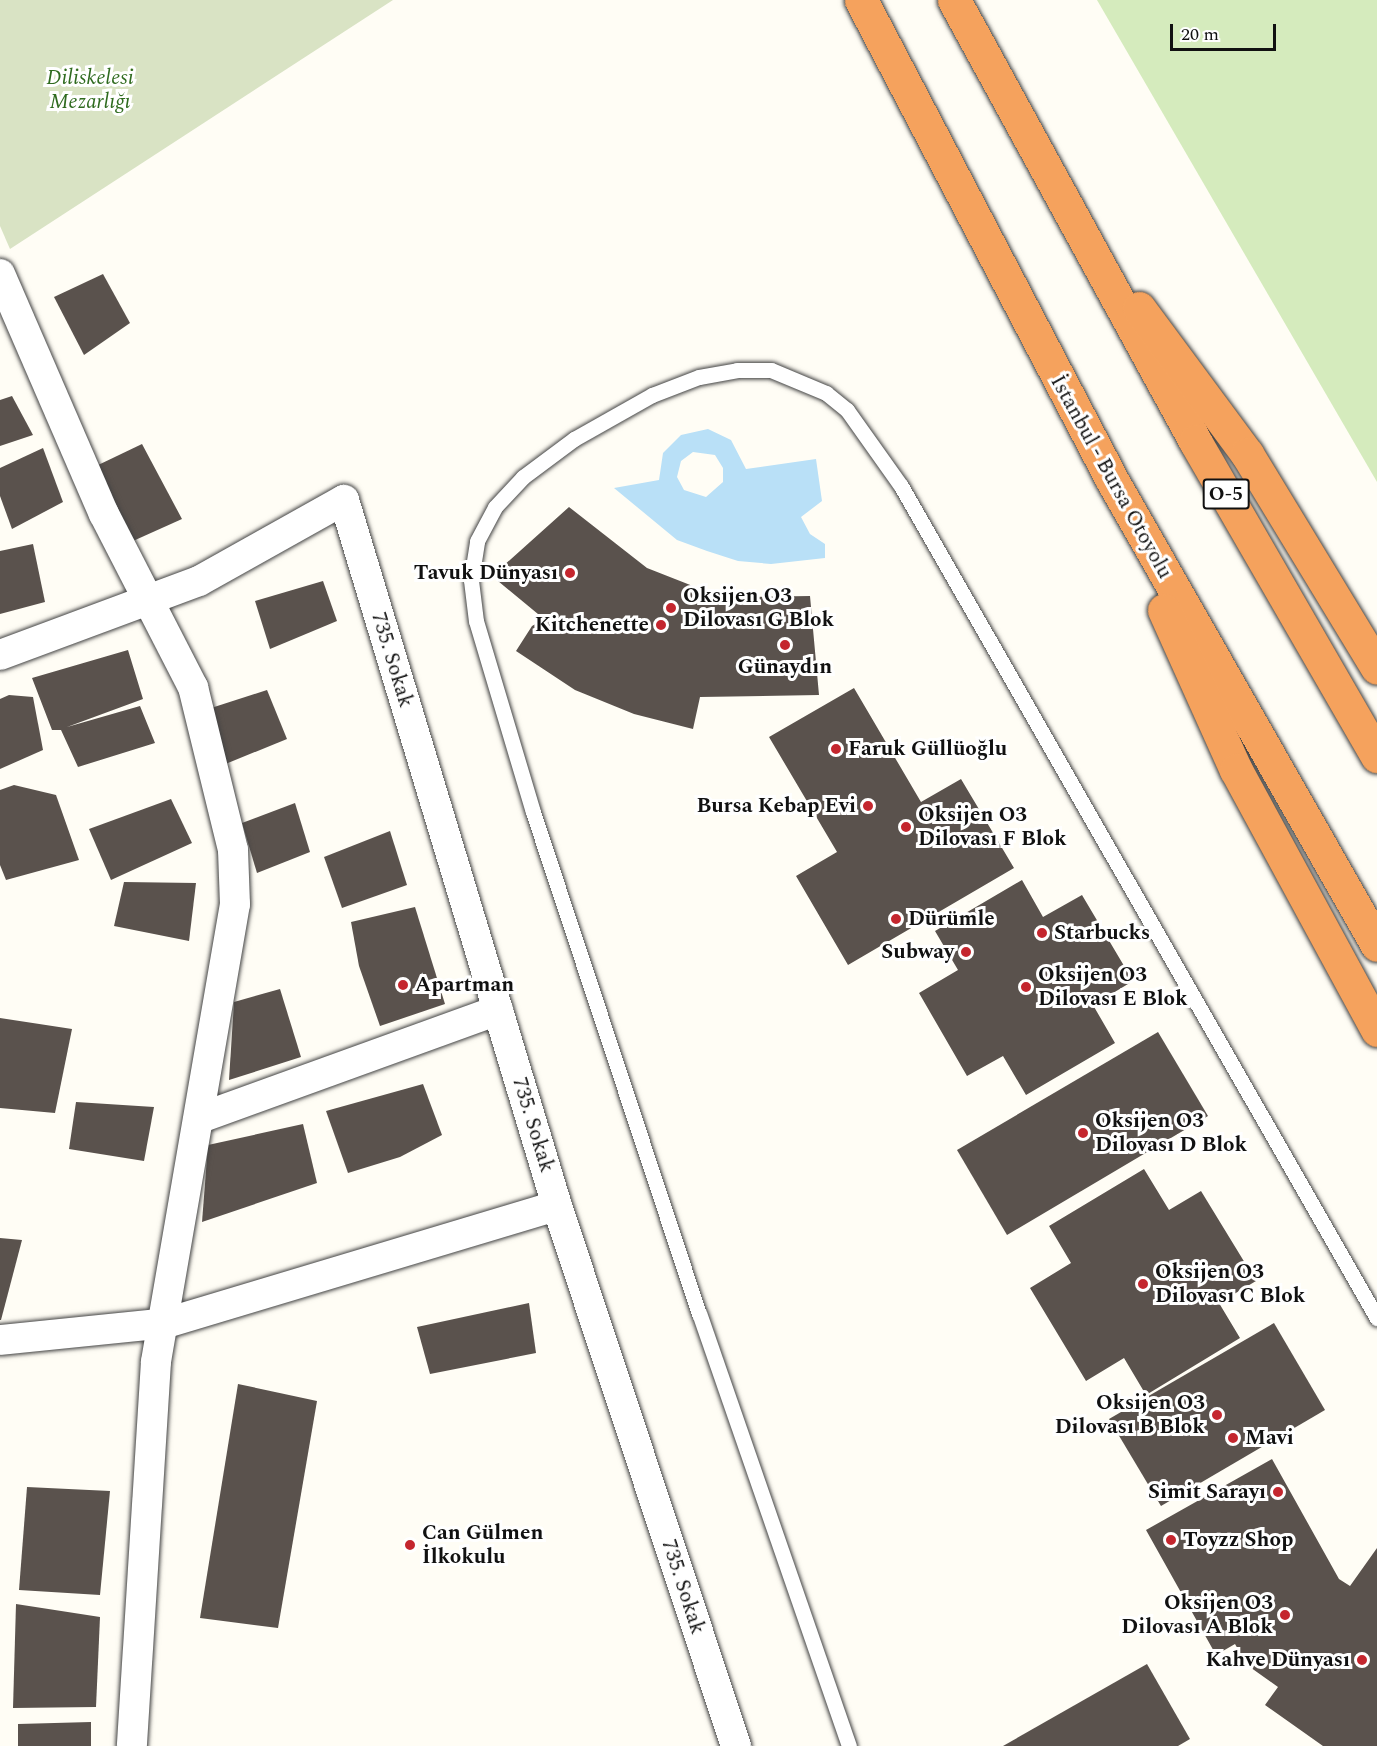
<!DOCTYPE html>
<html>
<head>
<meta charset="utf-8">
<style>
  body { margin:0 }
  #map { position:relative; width:1377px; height:1746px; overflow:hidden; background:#fffdf5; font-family:Spectral,serif }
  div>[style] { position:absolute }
  .green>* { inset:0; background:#d5ebbd }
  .cemetery>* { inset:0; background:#d9e3c4 }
  .water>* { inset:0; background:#b9e0f7 }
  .building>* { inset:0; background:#5a524d }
  .roads { filter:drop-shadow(0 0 2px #444) drop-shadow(0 0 2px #444) }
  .lane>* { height:15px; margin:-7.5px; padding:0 7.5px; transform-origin:7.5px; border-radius:7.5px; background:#fff }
  .street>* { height:30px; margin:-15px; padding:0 15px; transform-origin:15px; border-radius:15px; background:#fff }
  .highway>* { height:33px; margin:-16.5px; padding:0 16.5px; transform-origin:16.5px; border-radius:16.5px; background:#f5a25d }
  .dots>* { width:16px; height:16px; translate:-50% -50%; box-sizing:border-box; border:3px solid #fff; border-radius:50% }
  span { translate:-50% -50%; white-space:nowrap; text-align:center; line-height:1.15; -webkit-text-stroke:6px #fff; paint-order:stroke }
  .shield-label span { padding:2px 4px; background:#fff; border:2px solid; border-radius:4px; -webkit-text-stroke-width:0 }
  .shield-label { font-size:20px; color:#111; font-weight:700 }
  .park-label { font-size:21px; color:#2f6b1f; font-style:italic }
  .street-label { font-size:21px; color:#111 }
  .poi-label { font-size:21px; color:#111; font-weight:700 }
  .right { translate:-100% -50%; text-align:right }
  .left { translate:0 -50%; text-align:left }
  .scale { position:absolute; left:1170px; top:24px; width:106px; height:27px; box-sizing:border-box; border:3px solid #111; border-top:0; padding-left:8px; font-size:18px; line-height:21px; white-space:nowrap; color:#111; -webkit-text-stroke:4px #fff; paint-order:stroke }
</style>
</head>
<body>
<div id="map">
  <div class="green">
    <div style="clip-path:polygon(1097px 0,1377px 0,1377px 482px)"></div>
  </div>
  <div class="cemetery">
    <div style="clip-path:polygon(0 0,393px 0,10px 249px,0 226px)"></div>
  </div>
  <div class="water">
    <div style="clip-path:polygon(evenodd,708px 429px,731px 440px,746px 469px,816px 459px,822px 501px,801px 517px,810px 534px,825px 544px,825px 558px,771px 564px,738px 561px,707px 551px,677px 540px,614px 488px,659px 480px,663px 453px,681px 435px,708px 429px,693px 452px,715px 455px,723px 468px,723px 482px,706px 497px,684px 490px,677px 477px,681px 461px,693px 452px)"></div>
  </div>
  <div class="building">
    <div style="clip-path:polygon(103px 274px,130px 323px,84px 355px,54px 297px)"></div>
    <div style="clip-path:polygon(12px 396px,33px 435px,0 446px,0 400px)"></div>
    <div style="clip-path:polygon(142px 444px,182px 519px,133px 541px,94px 467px)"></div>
    <div style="clip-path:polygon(43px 448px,63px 502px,12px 529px,0 496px,0 468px)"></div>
    <div style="clip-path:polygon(569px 507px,647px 568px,703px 590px,746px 597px,810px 596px,819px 695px,700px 697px,693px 729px,634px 714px,575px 690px,516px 651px,532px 626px,544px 619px,492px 576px)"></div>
    <div style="clip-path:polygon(33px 544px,45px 602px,0 614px,0 551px)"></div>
    <div style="clip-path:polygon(323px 581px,337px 621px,270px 649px,255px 601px)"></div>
    <div style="clip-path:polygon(128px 650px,143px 699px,67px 727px,140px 706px,155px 743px,78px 767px,61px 730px,52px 730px,32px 678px)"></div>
    <div style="clip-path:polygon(854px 688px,921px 802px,961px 779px,1014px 868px,848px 965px,796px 876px,837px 852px,769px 737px)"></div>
    <div style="clip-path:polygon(267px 690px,287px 739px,223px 765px,208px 709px)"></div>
    <div style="clip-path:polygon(9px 695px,33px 697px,43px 750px,0 769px,0 699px)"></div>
    <div style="clip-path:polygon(14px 785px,56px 795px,79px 860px,6px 880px,0 865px,0 790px)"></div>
    <div style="clip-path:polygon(171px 799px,192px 843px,111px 880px,89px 829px)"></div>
    <div style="clip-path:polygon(295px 803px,310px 852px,257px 873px,242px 823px)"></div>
    <div style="clip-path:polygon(390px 831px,407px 885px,342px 908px,324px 857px)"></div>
    <div style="clip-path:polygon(1022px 880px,1043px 917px,1082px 895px,1133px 981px,1093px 1005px,1115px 1043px,1026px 1095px,1003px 1056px,967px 1076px,919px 993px,958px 970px,935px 931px)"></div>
    <div style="clip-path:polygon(124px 882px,196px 883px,189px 941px,114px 926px)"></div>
    <div style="clip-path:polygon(415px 907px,445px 1004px,380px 1026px,359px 966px,351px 922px)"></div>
    <div style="clip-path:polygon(280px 989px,301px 1057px,229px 1080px,234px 1002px)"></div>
    <div style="clip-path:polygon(0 1018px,72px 1029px,55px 1113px,0 1108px)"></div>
    <div style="clip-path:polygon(1158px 1032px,1208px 1116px,1007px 1235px,957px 1150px)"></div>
    <div style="clip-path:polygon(423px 1084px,442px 1135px,400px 1157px,348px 1173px,326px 1111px)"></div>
    <div style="clip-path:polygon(76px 1102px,154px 1107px,144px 1161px,69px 1149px)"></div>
    <div style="clip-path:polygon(303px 1124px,317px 1183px,202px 1222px,208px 1145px)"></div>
    <div style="clip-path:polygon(1144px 1169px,1169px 1210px,1201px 1191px,1256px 1281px,1219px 1303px,1240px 1338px,1146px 1395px,1124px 1358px,1086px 1381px,1030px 1288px,1071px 1263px,1049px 1226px)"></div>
    <div style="clip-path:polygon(0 1238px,22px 1240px,1px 1320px,0 1320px)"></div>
    <div style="clip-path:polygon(529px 1303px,536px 1353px,430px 1374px,417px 1327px)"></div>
    <div style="clip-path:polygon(1274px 1323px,1325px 1410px,1161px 1506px,1109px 1419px)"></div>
    <div style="clip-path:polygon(238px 1384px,317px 1401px,278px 1628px,200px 1618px)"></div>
    <div style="clip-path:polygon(1272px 1459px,1339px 1579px,1350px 1586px,1377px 1548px,1377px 1746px,1323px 1746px,1265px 1705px,1278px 1687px,1247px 1665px,1235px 1644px,1216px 1655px,1146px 1530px)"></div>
    <div style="clip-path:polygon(27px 1487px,110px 1491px,100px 1595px,19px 1590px)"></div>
    <div style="clip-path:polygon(16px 1604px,100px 1617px,96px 1707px,13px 1708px)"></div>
    <div style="clip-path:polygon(1147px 1664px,1190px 1739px,1178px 1746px,1003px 1746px)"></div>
    <div style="clip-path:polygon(91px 1722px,91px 1746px,18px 1746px,18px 1724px)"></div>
  </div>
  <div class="roads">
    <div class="lane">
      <div style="left:849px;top:1746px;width:457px;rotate:-109.1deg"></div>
      <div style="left:699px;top:1314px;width:529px;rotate:-108.3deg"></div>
      <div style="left:533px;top:812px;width:199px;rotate:-106.6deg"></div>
      <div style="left:476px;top:621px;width:41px;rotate:-97deg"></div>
      <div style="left:471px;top:580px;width:39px;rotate:-81deg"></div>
      <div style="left:477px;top:541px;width:38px;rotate:-62deg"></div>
      <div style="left:495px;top:507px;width:41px;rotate:-47deg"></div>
      <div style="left:523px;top:477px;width:64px;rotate:-36.7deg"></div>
      <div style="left:574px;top:439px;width:90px;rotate:-29.4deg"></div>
      <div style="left:652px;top:395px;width:50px;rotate:-21deg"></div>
      <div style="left:699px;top:377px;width:39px;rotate:-10deg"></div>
      <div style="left:737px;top:370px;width:34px"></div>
      <div style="left:771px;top:370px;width:60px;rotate:22.7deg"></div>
      <div style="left:826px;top:393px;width:27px;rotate:39deg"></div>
      <div style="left:847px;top:410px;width:93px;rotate:54.6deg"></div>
      <div style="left:901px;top:486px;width:959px;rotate:60.23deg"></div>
    </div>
    <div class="street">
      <div style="left:0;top:274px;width:262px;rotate:66.6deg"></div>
      <div style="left:104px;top:514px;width:195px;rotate:62.8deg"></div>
      <div style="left:193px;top:687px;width:168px;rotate:76.2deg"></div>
      <div style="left:233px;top:850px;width:54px;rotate:87.9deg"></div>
      <div style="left:235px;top:904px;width:465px;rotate:99.8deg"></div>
      <div style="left:156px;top:1362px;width:385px;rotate:93.6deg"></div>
      <div style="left:0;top:655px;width:212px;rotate:-20.4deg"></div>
      <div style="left:199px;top:581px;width:166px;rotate:-29.2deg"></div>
      <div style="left:344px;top:500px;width:737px;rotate:73.21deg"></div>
      <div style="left:557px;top:1206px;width:569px;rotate:71.66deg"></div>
      <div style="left:200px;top:1118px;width:317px;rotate:-19.9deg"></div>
      <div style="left:0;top:1340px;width:167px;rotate:-5.8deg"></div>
      <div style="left:166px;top:1323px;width:408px;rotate:-16.7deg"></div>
    </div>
    <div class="highway">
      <div style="left:861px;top:0;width:542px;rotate:62.39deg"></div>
      <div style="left:1112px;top:480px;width:535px;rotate:60.32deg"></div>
      <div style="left:954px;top:0;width:503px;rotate:61.34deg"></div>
      <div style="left:1195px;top:441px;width:364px;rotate:60deg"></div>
      <div style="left:1139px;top:308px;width:182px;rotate:53.5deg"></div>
      <div style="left:1247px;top:454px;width:250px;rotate:58.7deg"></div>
      <div style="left:1164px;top:610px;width:175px;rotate:65.8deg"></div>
      <div style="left:1236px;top:770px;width:296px;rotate:61.5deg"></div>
    </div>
  </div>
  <div class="dots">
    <div style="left:570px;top:573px;background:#c4262e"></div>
    <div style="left:671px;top:608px;background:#c4262e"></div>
    <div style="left:661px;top:625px;background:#c4262e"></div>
    <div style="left:785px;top:645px;background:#c4262e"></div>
    <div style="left:836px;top:749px;background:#c4262e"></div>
    <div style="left:868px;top:806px;background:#c4262e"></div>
    <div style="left:906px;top:827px;background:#c4262e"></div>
    <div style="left:896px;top:919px;background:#c4262e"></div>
    <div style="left:1042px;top:933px;background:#c4262e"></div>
    <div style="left:966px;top:952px;background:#c4262e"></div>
    <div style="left:403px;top:985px;background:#c4262e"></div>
    <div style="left:1026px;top:987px;background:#c4262e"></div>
    <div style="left:1083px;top:1133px;background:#c4262e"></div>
    <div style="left:1143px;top:1284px;background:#c4262e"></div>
    <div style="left:1217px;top:1415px;background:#c4262e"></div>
    <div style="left:1233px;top:1438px;background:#c4262e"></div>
    <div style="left:1278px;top:1492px;background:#c4262e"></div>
    <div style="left:1171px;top:1540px;background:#c4262e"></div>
    <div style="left:410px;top:1545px;background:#c4262e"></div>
    <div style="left:1285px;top:1615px;background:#c4262e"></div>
    <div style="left:1362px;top:1660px;background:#c4262e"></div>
  </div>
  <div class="shield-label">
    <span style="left:1226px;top:494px">O-5</span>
  </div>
  <div class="park-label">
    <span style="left:90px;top:90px">Diliskelesi<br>Mezarlığı</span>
  </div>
  <div class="street-label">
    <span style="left:1111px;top:477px;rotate:61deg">İstanbul - Bursa Otoyolu</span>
    <span style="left:392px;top:660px;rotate:73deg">735. Sokak</span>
    <span style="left:533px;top:1125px;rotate:73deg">735. Sokak</span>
    <span style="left:683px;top:1587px;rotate:72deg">735. Sokak</span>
  </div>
  <div class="poi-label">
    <span class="right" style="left:558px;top:573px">Tavuk Dünyası</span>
    <span class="left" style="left:683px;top:608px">Oksijen O3<br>Dilovası G Blok</span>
    <span class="right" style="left:649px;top:625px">Kitchenette</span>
    <span style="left:785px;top:667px">Günaydın</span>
    <span class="left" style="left:848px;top:749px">Faruk Güllüoğlu</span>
    <span class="right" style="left:856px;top:806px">Bursa Kebap Evi</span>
    <span class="left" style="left:918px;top:827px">Oksijen O3<br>Dilovası F Blok</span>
    <span class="left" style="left:908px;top:919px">Dürümle</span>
    <span class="left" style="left:1054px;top:933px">Starbucks</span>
    <span class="right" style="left:954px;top:952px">Subway</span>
    <span class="left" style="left:1038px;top:987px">Oksijen O3<br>Dilovası E Blok</span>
    <span class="left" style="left:415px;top:985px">Apartman</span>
    <span class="left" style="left:1095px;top:1133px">Oksijen O3<br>Dilovası D Blok</span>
    <span class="left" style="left:1155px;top:1284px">Oksijen O3<br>Dilovası C Blok</span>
    <span class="right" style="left:1205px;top:1415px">Oksijen O3<br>Dilovası B Blok</span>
    <span class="left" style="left:1245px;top:1438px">Mavi</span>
    <span class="right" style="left:1266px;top:1492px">Simit Sarayı</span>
    <span class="left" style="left:422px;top:1545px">Can Gülmen<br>İlkokulu</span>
    <span class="left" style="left:1183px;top:1540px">Toyzz Shop</span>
    <span class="right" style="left:1273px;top:1615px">Oksijen O3<br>Dilovası A Blok</span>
    <span class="right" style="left:1350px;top:1660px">Kahve Dünyası</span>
  </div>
  <div class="scale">20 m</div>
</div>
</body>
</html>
